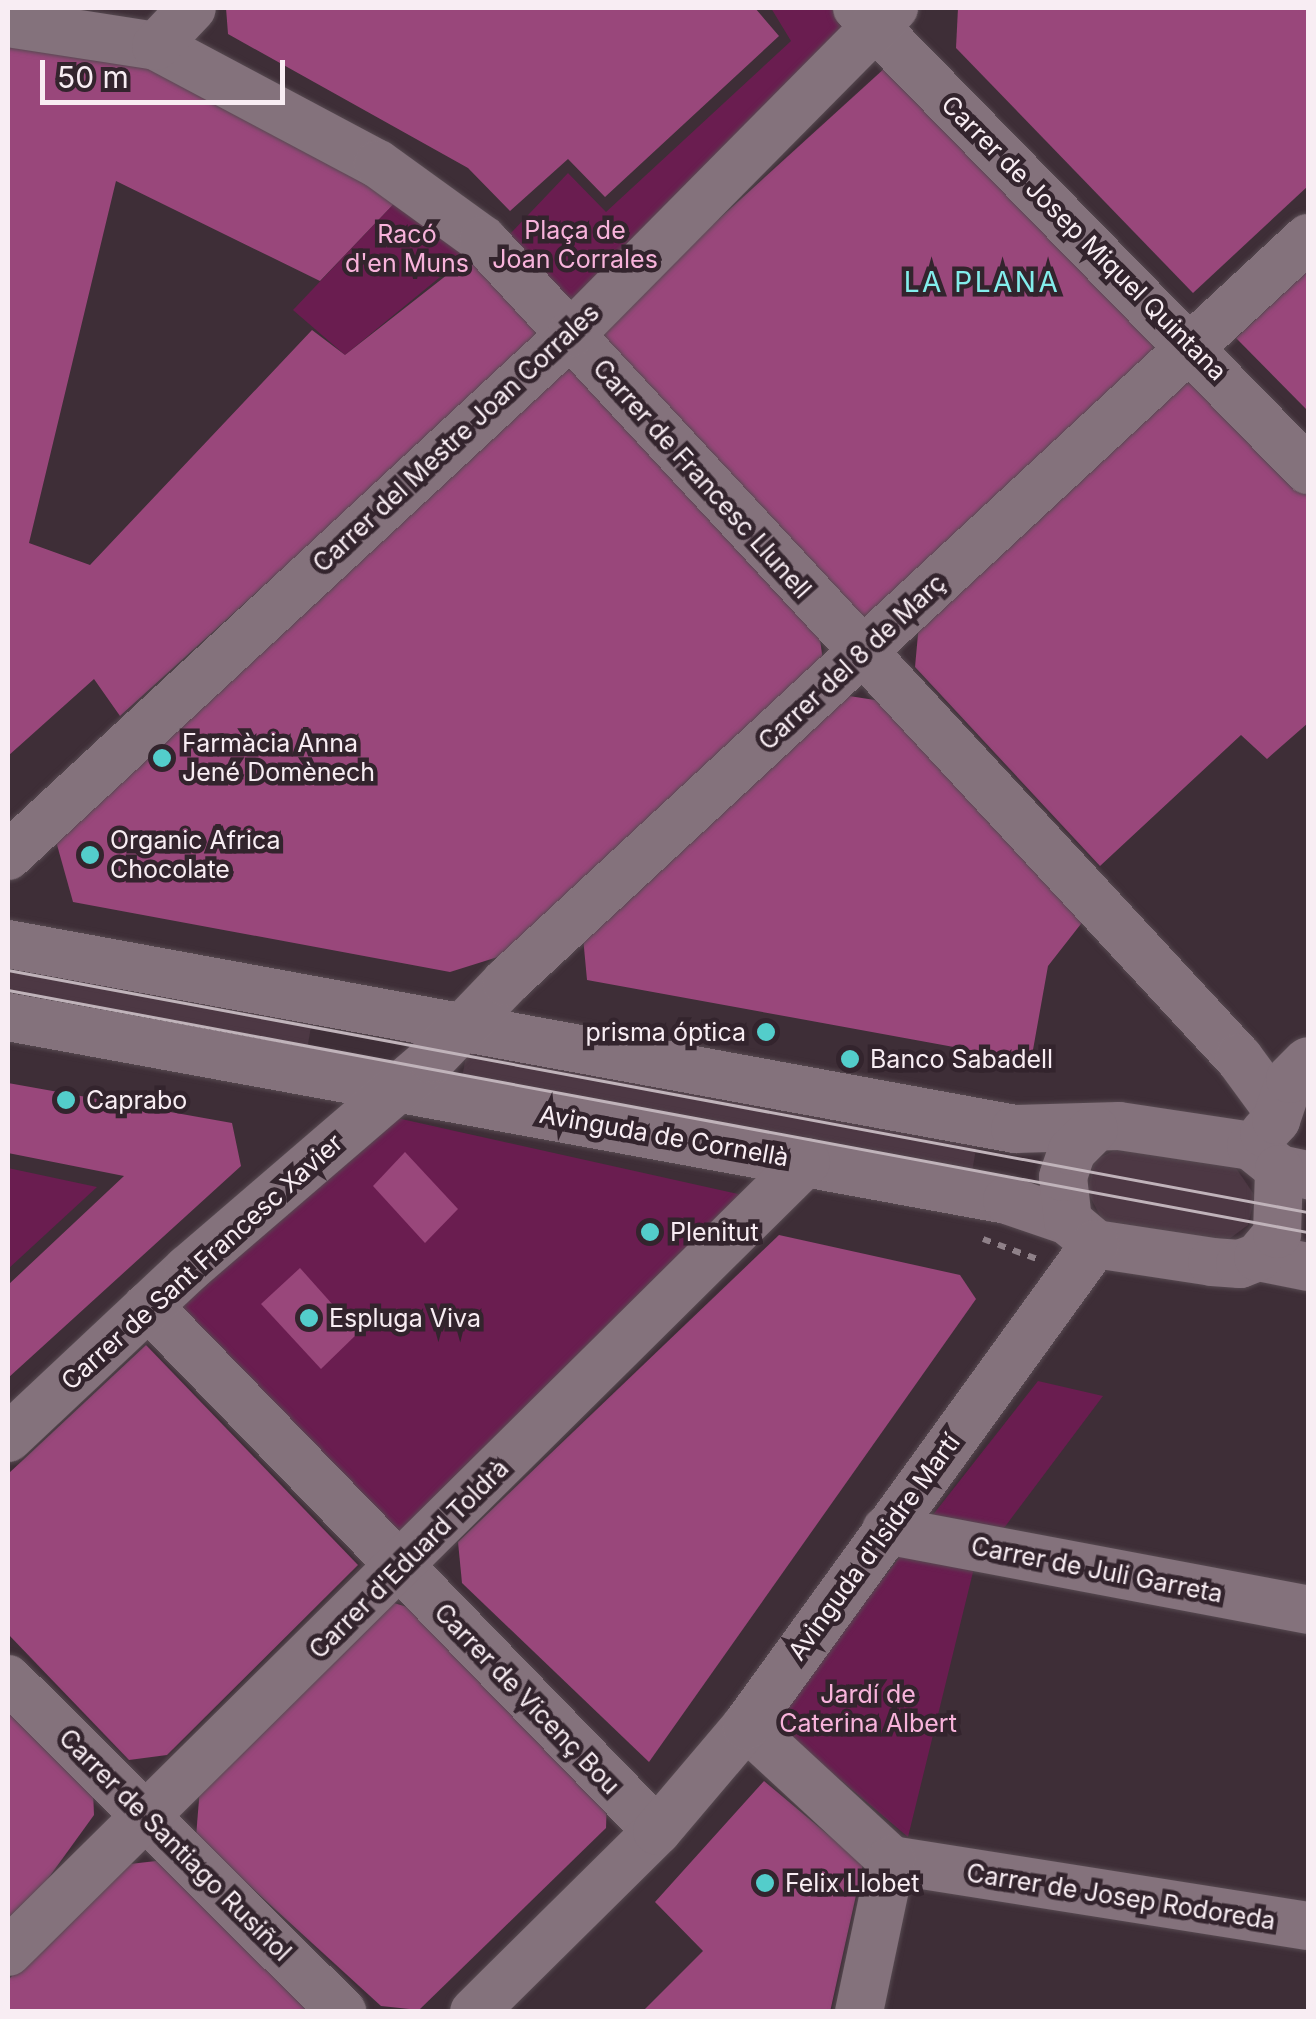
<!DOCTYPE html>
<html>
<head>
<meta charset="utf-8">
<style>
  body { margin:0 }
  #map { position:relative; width:1316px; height:2019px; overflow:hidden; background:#3e2e37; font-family:Inter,sans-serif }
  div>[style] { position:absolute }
  .built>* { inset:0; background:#4d3844 }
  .green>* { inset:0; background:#6a1d50 }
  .building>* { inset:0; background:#99477b }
  .path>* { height:6px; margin-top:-3px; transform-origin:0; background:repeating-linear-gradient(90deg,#8f8189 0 8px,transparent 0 16px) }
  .roads { filter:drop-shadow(0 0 2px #574a51) drop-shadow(0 0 2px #574a51) }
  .minor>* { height:48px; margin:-24px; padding:0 24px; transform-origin:24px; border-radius:24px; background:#84727c }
  .tram>* { height:2.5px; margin:-1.25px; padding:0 1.25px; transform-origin:1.25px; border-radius:1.25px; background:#c0b3ba }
  .dots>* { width:28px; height:28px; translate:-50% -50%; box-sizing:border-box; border:5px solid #33242d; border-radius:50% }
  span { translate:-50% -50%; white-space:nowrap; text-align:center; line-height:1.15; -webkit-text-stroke:9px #33242d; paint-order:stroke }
  .park-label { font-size:25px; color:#f8b3db }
  .street-label { font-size:25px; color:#f8edf3 }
  .poi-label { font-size:25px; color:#f8edf3 }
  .left { translate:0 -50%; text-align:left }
  .right { translate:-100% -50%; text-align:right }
  .neighbourhood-label { font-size:28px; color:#83eeec; letter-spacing:2.5px }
  .frame { position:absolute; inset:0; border:10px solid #f8edf3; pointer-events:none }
  .scale { position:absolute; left:40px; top:60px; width:245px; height:45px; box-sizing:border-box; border:5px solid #f8edf3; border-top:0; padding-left:12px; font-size:30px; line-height:35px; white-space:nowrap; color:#f8edf3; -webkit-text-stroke:8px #33242d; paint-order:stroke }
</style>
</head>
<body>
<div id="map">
  <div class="built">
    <div style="clip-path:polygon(8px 960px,313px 1015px,306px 1056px,8px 1001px)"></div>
    <div style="clip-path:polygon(468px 1044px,978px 1138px,971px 1177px,461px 1084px)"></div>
    <div style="clip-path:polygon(1123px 1146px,1236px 1168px,1255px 1196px,1248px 1225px,1225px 1242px,1206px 1241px,1103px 1221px,1088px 1193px,1093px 1161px)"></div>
  </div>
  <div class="green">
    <div style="clip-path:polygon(771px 8px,847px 8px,866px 27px,572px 314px,510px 234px,568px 173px,606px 212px,791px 41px)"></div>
    <div style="clip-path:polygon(405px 192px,473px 250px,345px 355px,293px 310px)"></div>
    <div style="clip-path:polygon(370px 1112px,747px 1196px,398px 1552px,165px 1311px)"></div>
    <div style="clip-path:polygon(8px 1168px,97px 1187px,8px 1269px)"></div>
    <div style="clip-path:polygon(1038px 1381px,1103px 1396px,974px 1568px,908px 1837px,771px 1721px)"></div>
  </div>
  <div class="building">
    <div style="clip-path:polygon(226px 8px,755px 8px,779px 36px,605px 197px,568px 159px,510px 211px,468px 168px,228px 34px)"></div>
    <div style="clip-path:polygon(958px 8px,1308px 8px,1308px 186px,1193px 293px,956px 48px)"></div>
    <div style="clip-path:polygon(8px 39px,142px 55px,405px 192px,320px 281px,116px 181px,29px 543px,90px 565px,312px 330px,345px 355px,480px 249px,547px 330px,120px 716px,94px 679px,8px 756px)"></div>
    <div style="clip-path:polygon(897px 57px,1170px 341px,861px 631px,589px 337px)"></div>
    <div style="clip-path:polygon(1308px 270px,1308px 411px,1236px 338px)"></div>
    <div style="clip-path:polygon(572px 353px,818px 625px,823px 661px,501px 956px,450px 972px,73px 902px,54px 834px)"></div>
    <div style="clip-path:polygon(1196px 370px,1308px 488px,1308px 723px,1267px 759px,1241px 735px,1100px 866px,915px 667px,919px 623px)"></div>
    <div style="clip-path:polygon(849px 696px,888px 702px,1084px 920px,1048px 966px,1031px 1061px,587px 980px,583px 937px)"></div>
    <div style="clip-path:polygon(8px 1083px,232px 1123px,241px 1166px,8px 1378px,8px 1285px,124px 1176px,8px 1153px)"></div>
    <div style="clip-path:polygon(405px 1152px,458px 1209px,425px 1243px,373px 1186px)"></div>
    <div style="clip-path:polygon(779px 1235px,960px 1275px,976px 1299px,649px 1762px,462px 1583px,458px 1542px)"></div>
    <div style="clip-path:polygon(300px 1268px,358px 1333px,321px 1369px,261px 1304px)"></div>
    <div style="clip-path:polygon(146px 1345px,358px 1565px,167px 1755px,129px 1760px,8px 1634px,8px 1474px)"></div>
    <div style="clip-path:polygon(394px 1603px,427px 1613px,607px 1796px,606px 1828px,419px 2010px,381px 2006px,196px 1837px,200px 1787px)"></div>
    <div style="clip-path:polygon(8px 1702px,93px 1790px,94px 1815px,47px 1880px,8px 1918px)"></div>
    <div style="clip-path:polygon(764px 1781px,863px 1864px,830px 2012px,642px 2012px,703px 1951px,655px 1902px)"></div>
    <div style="clip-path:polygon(165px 1860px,317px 2012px,8px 2012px,8px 1980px,121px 1865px)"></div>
  </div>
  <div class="path">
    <div style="left:983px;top:1239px;width:58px;rotate:20.3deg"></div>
  </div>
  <div class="roads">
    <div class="minor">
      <div style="left:857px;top:8px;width:646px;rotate:45.69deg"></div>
      <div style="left:8px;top:23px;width:150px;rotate:8.8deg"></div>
      <div style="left:156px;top:46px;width:251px;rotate:28deg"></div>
      <div style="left:378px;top:164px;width:130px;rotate:35.9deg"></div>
      <div style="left:483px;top:240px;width:1114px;rotate:47.26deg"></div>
      <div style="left:1239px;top:1058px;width:66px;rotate:53.7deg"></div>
      <div style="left:156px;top:46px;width:52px;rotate:-46.5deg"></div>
      <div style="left:8px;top:856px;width:769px;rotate:-42.84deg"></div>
      <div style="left:572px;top:333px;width:458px;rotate:-45.3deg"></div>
      <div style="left:8px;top:944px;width:1024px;rotate:10.41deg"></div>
      <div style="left:1015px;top:1129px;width:104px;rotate:-1.7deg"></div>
      <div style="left:1119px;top:1126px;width:134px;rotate:8.6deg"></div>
      <div style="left:1251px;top:1146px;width:36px;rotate:39deg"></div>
      <div style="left:1279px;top:1169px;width:30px;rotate:12deg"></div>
      <div style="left:8px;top:1017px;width:1016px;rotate:10.38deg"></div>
      <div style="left:1007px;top:1200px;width:65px;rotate:19deg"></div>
      <div style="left:1068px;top:1221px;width:35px;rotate:40deg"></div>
      <div style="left:1095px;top:1244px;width:118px;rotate:8.7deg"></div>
      <div style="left:1212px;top:1262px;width:28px;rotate:4deg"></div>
      <div style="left:1240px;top:1264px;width:19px;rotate:-21deg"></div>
      <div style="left:1258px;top:1257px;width:51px;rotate:11.3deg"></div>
      <div style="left:1264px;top:1133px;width:18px;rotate:-47deg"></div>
      <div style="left:1276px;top:1120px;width:43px;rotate:-71.1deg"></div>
      <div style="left:1290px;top:1079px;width:25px;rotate:-45deg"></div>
      <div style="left:1068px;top:1221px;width:44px;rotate:-96.5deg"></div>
      <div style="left:1063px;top:1177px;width:28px;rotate:-71deg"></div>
      <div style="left:1072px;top:1151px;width:31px;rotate:-45deg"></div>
      <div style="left:1258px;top:1257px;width:30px;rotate:-50deg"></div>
      <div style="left:1277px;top:1234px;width:65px;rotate:-88.2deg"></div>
      <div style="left:148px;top:1306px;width:731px;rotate:45.89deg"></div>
      <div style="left:8px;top:1438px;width:247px;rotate:-43.2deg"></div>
      <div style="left:188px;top:1269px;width:322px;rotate:-40.7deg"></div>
      <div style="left:432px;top:1059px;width:107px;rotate:-46.1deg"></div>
      <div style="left:506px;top:982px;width:1094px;rotate:-42.85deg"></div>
      <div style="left:886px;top:1530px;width:430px;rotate:10.7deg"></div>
      <div style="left:8px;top:1679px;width:472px;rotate:44.9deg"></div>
      <div style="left:746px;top:1726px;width:197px;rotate:42.7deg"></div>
      <div style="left:891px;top:1860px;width:422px;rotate:9deg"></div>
      <div style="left:8px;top:1952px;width:1123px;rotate:-44.71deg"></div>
      <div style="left:474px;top:2012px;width:257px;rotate:-44.7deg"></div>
      <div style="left:657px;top:1831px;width:138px;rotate:-49.7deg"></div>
      <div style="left:746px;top:1726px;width:595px;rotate:-54.09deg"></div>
      <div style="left:859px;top:2012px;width:155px;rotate:-78.1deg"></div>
    </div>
  </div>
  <div class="tram">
    <div style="left:8px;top:970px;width:1322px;rotate:10.55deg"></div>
    <div style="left:8px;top:990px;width:1322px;rotate:10.55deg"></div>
  </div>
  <div class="dots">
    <div style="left:162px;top:758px;background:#53cdcb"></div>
    <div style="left:90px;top:855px;background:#53cdcb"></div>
    <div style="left:766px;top:1032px;background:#53cdcb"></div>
    <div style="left:850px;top:1059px;background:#53cdcb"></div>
    <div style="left:66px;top:1100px;background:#53cdcb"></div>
    <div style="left:650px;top:1232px;background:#53cdcb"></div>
    <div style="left:309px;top:1318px;background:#53cdcb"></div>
    <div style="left:765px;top:1883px;background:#53cdcb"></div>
  </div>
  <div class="park-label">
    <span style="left:575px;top:245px">Plaça de<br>Joan Corrales</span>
    <span style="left:407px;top:249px">Racó<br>d'en Muns</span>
    <span style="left:868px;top:1709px">Jardí de<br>Caterina Albert</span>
  </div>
  <div class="street-label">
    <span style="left:1084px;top:238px;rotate:45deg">Carrer de Josep Miquel Quintana</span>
    <span style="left:456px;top:438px;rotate:-43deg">Carrer del Mestre Joan Corrales</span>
    <span style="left:702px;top:479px;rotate:48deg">Carrer de Francesc Llunell</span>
    <span style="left:852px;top:662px;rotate:-43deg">Carrer del 8 de Març</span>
    <span style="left:664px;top:1136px;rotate:10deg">Avinguda de Cornellà</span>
    <span style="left:202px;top:1262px;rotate:-42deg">Carrer de Sant Francesc Xavier</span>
    <span style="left:874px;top:1547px;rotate:-54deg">Avinguda d'Isidre Martí</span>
    <span style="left:409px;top:1559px;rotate:-45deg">Carrer d'Eduard Toldrà</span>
    <span style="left:1097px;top:1570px;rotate:11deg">Carrer de Juli Garreta</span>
    <span style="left:527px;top:1699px;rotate:46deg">Carrer de Vicenç Bou</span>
    <span style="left:175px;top:1845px;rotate:45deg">Carrer de Santiago Rusiñol</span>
    <span style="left:1121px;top:1897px;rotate:9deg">Carrer de Josep Rodoreda</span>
  </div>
  <div class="poi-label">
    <span class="left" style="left:182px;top:758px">Farmàcia Anna<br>Jené Domènech</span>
    <span class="left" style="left:110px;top:855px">Organic Africa<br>Chocolate</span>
    <span class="right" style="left:746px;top:1032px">prisma óptica</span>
    <span class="left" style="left:870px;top:1059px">Banco Sabadell</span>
    <span class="left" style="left:86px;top:1100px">Caprabo</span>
    <span class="left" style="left:670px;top:1232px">Plenitut</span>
    <span class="left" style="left:329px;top:1318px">Espluga Viva</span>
    <span class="left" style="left:785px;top:1883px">Felix Llobet</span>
  </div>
  <div class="neighbourhood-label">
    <span style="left:982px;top:282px">LA PLANA</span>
  </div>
  <div class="frame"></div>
  <div class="scale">50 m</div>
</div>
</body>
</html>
